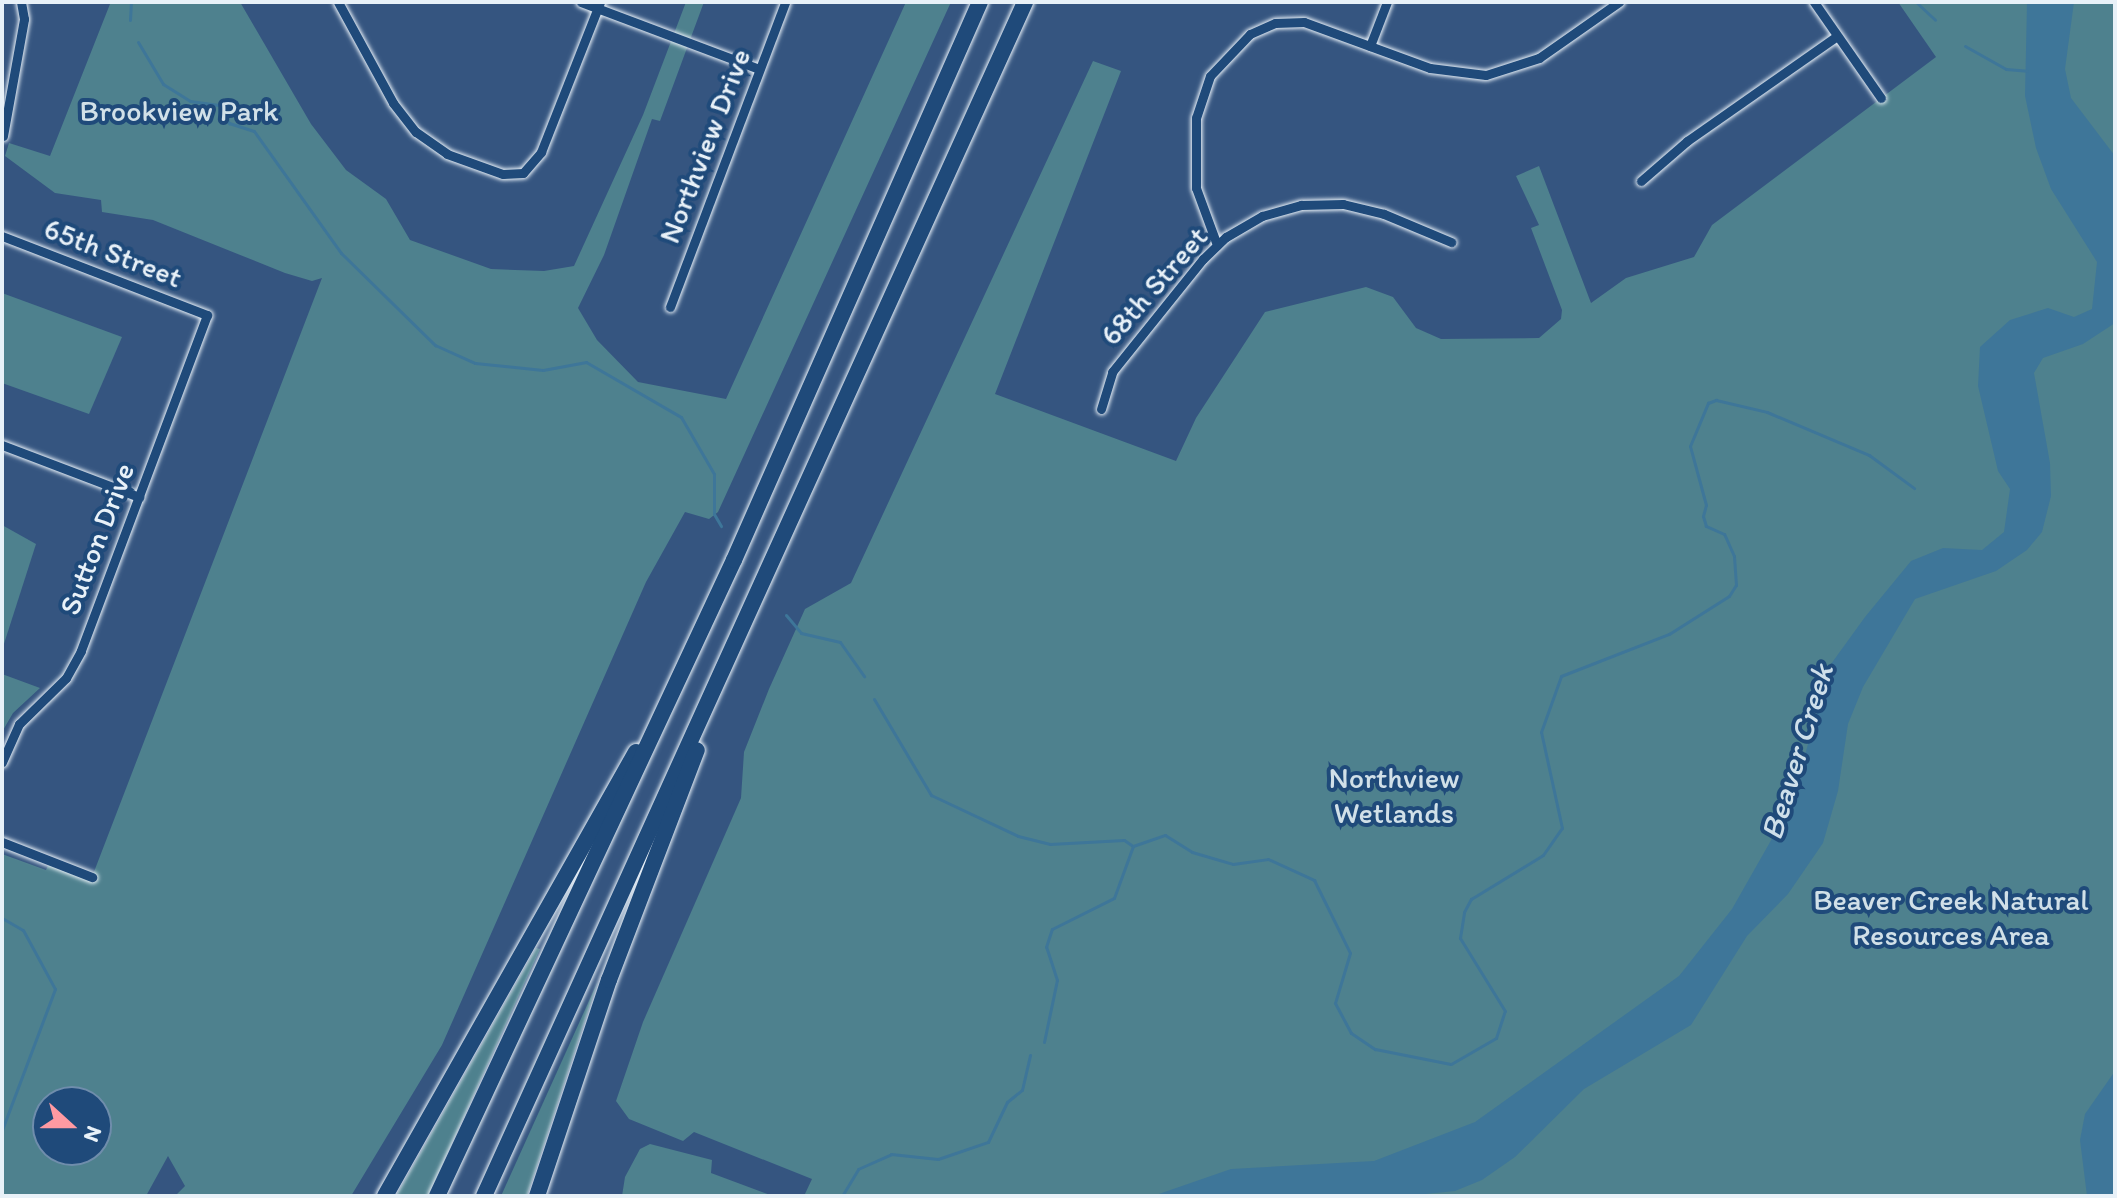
<!DOCTYPE html>
<html>
<head>
<meta charset="utf-8">
<style>
  body { margin:0 }
  #map { position:relative; width:2117px; height:1198px; overflow:hidden; background:#355580; font-family:Itim,sans-serif }
  div>[style] { position:absolute }
  .green>* { inset:0; background:#4e818e }
  .water>* { inset:0; background:#3e7699 }
  .stream>* { height:3px; margin:-1.5px; padding:0 1.5px; transform-origin:1.5px; border-radius:1.5px; background:#3e7699 }
  .roads { filter:drop-shadow(0 0 2px #e8f1f8) drop-shadow(0 0 2px #e8f1f8) }
  .street>* { height:9px; margin:-4.5px; padding:0 4.5px; transform-origin:4.5px; border-radius:4.5px; background:#1f4a7a }
  .highway>* { height:16px; margin:-8px; padding:0 8px; transform-origin:8px; border-radius:8px; background:#1f4a7a }
  span { translate:-50% -50%; white-space:nowrap; text-align:center; line-height:1.15; -webkit-text-stroke:8px #1f4a7a; paint-order:stroke }
  .park-label { font-size:30px; color:#d1e0e8 }
  .street-label { font-size:30px; color:#e8f1f8 }
  .water-label { font-size:32px; color:#cedfea; font-style:italic }
  .frame { position:absolute; inset:0; border:4px solid #e8f1f8; pointer-events:none }
  .north { position:absolute; left:32px; top:1086px; width:80px; height:80px; box-sizing:border-box; background:#1f4a7a; border:2px solid #6f8dac; border-radius:50%; rotate:111deg; font-size:22px; font-weight:700; line-height:32px; text-align:center; color:#e8f1f8 }
  .north::after { content:''; display:block; margin:auto; width:28px; height:36px; background:#ff9aa2; clip-path:polygon(50% 0,100% 100%,50% 72%,0 100%) }
</style>
</head>
<body>
<div id="map">
  <div class="green">
    <div style="clip-path:polygon(evenodd,240px 2px,311px 124px,346px 170px,386px 199px,410px 240px,491px 269px,544px 271px,574px 266px,643px 115px,686px 2px,704px 2px,660px 121px,652px 119px,604px 255px,578px 308px,597px 340px,638px 382px,726px 399px,906px 2px,951px 2px,718px 512px,709px 519px,685px 512px,646px 582px,442px 1045px,351px 1196px,175px 1196px,185px 1186px,168px 1156px,146px 1196px,2px 1196px,2px 854px,46px 870px,50px 861px,92px 877px,322px 278px,312px 281px,285px 273px,153px 220px,102px 212px,101px 200px,55px 193px,5px 156px,9px 143px,50px 156px,110px 4px,240px 2px,48px 1102px,96px 1102px,96px 1150px,48px 1150px,48px 1102px)"></div>
    <div style="clip-path:polygon(1898px 2px,2115px 2px,2115px 1196px,804px 1196px,812px 1179px,694px 1132px,683px 1141px,629px 1119px,616px 1101px,643px 1022px,741px 798px,744px 752px,769px 689px,805px 609px,851px 583px,1093px 61px,1121px 71px,995px 394px,1176px 461px,1196px 418px,1265px 312px,1366px 287px,1393px 297px,1416px 328px,1441px 339px,1539px 338px,1561px 319px,1562px 310px,1531px 228px,1539px 225px,1516px 176px,1539px 166px,1591px 303px,1626px 278px,1694px 257px,1712px 225px,1936px 57px)"></div>
    <div style="clip-path:polygon(2px 293px,122px 337px,89px 414px,2px 383px)"></div>
    <div style="clip-path:polygon(2px 525px,36px 544px,2px 650px)"></div>
    <div style="clip-path:polygon(2px 674px,40px 688px,13px 713px,2px 732px)"></div>
    <div style="clip-path:polygon(536px 948px,540px 949px,428px 1196px,396px 1196px)"></div>
    <div style="clip-path:polygon(598px 981px,527px 1196px,501px 1196px)"></div>
    <div style="clip-path:polygon(650px 1144px,712px 1160px,711px 1173px,773px 1196px,622px 1196px,625px 1177px,640px 1149px)"></div>
  </div>
  <div class="water">
    <div style="clip-path:polygon(2027px 2px,2074px 2px,2065px 69px,2071px 98px,2115px 156px,2115px 323px,2083px 344px,2043px 358px,2034px 373px,2050px 463px,2051px 496px,2042px 532px,2027px 550px,1996px 571px,1915px 599px,1863px 687px,1848px 724px,1838px 791px,1823px 843px,1788px 894px,1747px 936px,1691px 1025px,1584px 1089px,1515px 1157px,1482px 1180px,1455px 1191px,1406px 1196px,1153px 1196px,1231px 1169px,1374px 1161px,1475px 1122px,1679px 976px,1732px 909px,1790px 807px,1831px 664px,1865px 617px,1911px 561px,1943px 548px,1982px 550px,2004px 532px,2010px 489px,1998px 471px,1978px 386px,1980px 347px,2010px 320px,2048px 308px,2074px 317px,2092px 309px,2097px 262px,2051px 189px,2036px 148px,2025px 96px)"></div>
    <div style="clip-path:polygon(2115px 1071px,2115px 1196px,2087px 1196px,2080px 1140px,2085px 1114px)"></div>
  </div>
  <div class="stream">
    <div style="left:1916px;top:2px;width:26px;rotate:43deg"></div>
    <div style="left:130px;top:20px;width:18px;rotate:-87deg"></div>
    <div style="left:138px;top:42px;width:49px;rotate:59.2deg"></div>
    <div style="left:163px;top:84px;width:32px;rotate:32deg"></div>
    <div style="left:190px;top:101px;width:29px;rotate:8deg"></div>
    <div style="left:219px;top:105px;width:21px;rotate:61deg"></div>
    <div style="left:229px;top:123px;width:26px;rotate:18deg"></div>
    <div style="left:254px;top:131px;width:150px;rotate:54.5deg"></div>
    <div style="left:341px;top:253px;width:132px;rotate:44.4deg"></div>
    <div style="left:435px;top:345px;width:44px;rotate:24.2deg"></div>
    <div style="left:475px;top:363px;width:68px;rotate:5.9deg"></div>
    <div style="left:543px;top:370px;width:44px;rotate:-10.5deg"></div>
    <div style="left:586px;top:362px;width:110px;rotate:30.1deg"></div>
    <div style="left:681px;top:417px;width:66px;rotate:59.9deg"></div>
    <div style="left:714px;top:474px;width:40px;rotate:90deg"></div>
    <div style="left:714px;top:514px;width:14px;rotate:60deg"></div>
    <div style="left:1965px;top:46px;width:47px;rotate:29.3deg"></div>
    <div style="left:2006px;top:69px;width:21px;rotate:5deg"></div>
    <div style="left:786px;top:615px;width:23px;rotate:50deg"></div>
    <div style="left:801px;top:633px;width:40px;rotate:13deg"></div>
    <div style="left:840px;top:642px;width:42px;rotate:54.8deg"></div>
    <div style="left:2px;top:624px;width:26px;rotate:90deg"></div>
    <div style="left:874px;top:699px;width:112px;rotate:59.3deg"></div>
    <div style="left:931px;top:795px;width:96px;rotate:25.2deg"></div>
    <div style="left:1018px;top:836px;width:33px;rotate:14deg"></div>
    <div style="left:1050px;top:844px;width:74px;rotate:-3.1deg"></div>
    <div style="left:1124px;top:840px;width:11px;rotate:34deg"></div>
    <div style="left:2px;top:918px;width:24px;rotate:30deg"></div>
    <div style="left:23px;top:930px;width:67px;rotate:61.5deg"></div>
    <div style="left:55px;top:989px;width:151px;rotate:110.6deg"></div>
    <div style="left:1044px;top:1042px;width:63px;rotate:-78.2deg"></div>
    <div style="left:1057px;top:980px;width:35px;rotate:-108deg"></div>
    <div style="left:1046px;top:947px;width:19px;rotate:-72deg"></div>
    <div style="left:1052px;top:929px;width:69px;rotate:-26.6deg"></div>
    <div style="left:1114px;top:898px;width:55px;rotate:-69.9deg"></div>
    <div style="left:1133px;top:846px;width:34px;rotate:-19deg"></div>
    <div style="left:1165px;top:835px;width:32px;rotate:32deg"></div>
    <div style="left:1192px;top:852px;width:43px;rotate:16.3deg"></div>
    <div style="left:1233px;top:864px;width:35px;rotate:-8deg"></div>
    <div style="left:1268px;top:859px;width:51px;rotate:24.5deg"></div>
    <div style="left:1314px;top:880px;width:81px;rotate:63.7deg"></div>
    <div style="left:1350px;top:953px;width:52px;rotate:106.7deg"></div>
    <div style="left:1335px;top:1003px;width:34px;rotate:62deg"></div>
    <div style="left:1351px;top:1033px;width:29px;rotate:34deg"></div>
    <div style="left:1375px;top:1049px;width:77px;rotate:11.2deg"></div>
    <div style="left:1451px;top:1064px;width:52px;rotate:-30deg"></div>
    <div style="left:1496px;top:1038px;width:28px;rotate:-72deg"></div>
    <div style="left:1505px;top:1011px;width:86px;rotate:-121.7deg"></div>
    <div style="left:1460px;top:938px;width:26px;rotate:-81deg"></div>
    <div style="left:1464px;top:912px;width:15px;rotate:-62deg"></div>
    <div style="left:1471px;top:899px;width:84px;rotate:-31.4deg"></div>
    <div style="left:1543px;top:855px;width:33px;rotate:-55deg"></div>
    <div style="left:1562px;top:828px;width:98px;rotate:-102.3deg"></div>
    <div style="left:1541px;top:732px;width:59px;rotate:-70.3deg"></div>
    <div style="left:1561px;top:676px;width:116px;rotate:-21.3deg"></div>
    <div style="left:1669px;top:634px;width:71px;rotate:-32.3deg"></div>
    <div style="left:1729px;top:596px;width:13px;rotate:-58deg"></div>
    <div style="left:1736px;top:585px;width:29px;rotate:-94deg"></div>
    <div style="left:1734px;top:556px;width:24px;rotate:-114deg"></div>
    <div style="left:1724px;top:534px;width:20px;rotate:-156deg"></div>
    <div style="left:1706px;top:526px;width:10px;rotate:-107deg"></div>
    <div style="left:1703px;top:516px;width:11px;rotate:-75deg"></div>
    <div style="left:1706px;top:505px;width:61px;rotate:-105.2deg"></div>
    <div style="left:1690px;top:446px;width:47px;rotate:-67.3deg"></div>
    <div style="left:1708px;top:403px;width:9px;rotate:-21deg"></div>
    <div style="left:1716px;top:400px;width:52px;rotate:13.2deg"></div>
    <div style="left:1767px;top:412px;width:111px;rotate:22.9deg"></div>
    <div style="left:1869px;top:455px;width:56px;rotate:36.3deg"></div>
    <div style="left:842px;top:1196px;width:31px;rotate:-59deg"></div>
    <div style="left:858px;top:1169px;width:36px;rotate:-24deg"></div>
    <div style="left:891px;top:1154px;width:47px;rotate:6.1deg"></div>
    <div style="left:938px;top:1159px;width:53px;rotate:-18.8deg"></div>
    <div style="left:988px;top:1142px;width:44px;rotate:-64.6deg"></div>
    <div style="left:1007px;top:1102px;width:19px;rotate:-39deg"></div>
    <div style="left:1022px;top:1090px;width:36px;rotate:-77deg"></div>
  </div>
  <div class="roads">
    <div class="street">
      <div style="left:338px;top:2px;width:115px;rotate:61.4deg"></div>
      <div style="left:393px;top:103px;width:37px;rotate:52deg"></div>
      <div style="left:416px;top:132px;width:38px;rotate:35deg"></div>
      <div style="left:447px;top:154px;width:59px;rotate:19.7deg"></div>
      <div style="left:503px;top:174px;width:20px;rotate:-3deg"></div>
      <div style="left:523px;top:173px;width:28px;rotate:-49deg"></div>
      <div style="left:541px;top:152px;width:161px;rotate:-68.5deg"></div>
      <div style="left:581px;top:2px;width:190px;rotate:20.6deg"></div>
      <div style="left:1814px;top:2px;width:117px;rotate:55.1deg"></div>
      <div style="left:1370px;top:46px;width:47px;rotate:-68.9deg"></div>
      <div style="left:3px;top:136px;width:119px;rotate:-79.8deg"></div>
      <div style="left:24px;top:19px;width:17px;rotate:-100deg"></div>
      <div style="left:1641px;top:181px;width:61px;rotate:-41deg"></div>
      <div style="left:1687px;top:141px;width:183px;rotate:-35deg"></div>
      <div style="left:2px;top:236px;width:220px;rotate:21.1deg"></div>
      <div style="left:207px;top:315px;width:359px;rotate:110.6deg"></div>
      <div style="left:81px;top:651px;width:31px;rotate:119deg"></div>
      <div style="left:66px;top:678px;width:66px;rotate:135.6deg"></div>
      <div style="left:19px;top:724px;width:42px;rotate:114.1deg"></div>
      <div style="left:1217px;top:245px;width:61px;rotate:-110.2deg"></div>
      <div style="left:1196px;top:188px;width:70px;rotate:-90deg"></div>
      <div style="left:1196px;top:118px;width:44px;rotate:-71.6deg"></div>
      <div style="left:1210px;top:76px;width:58px;rotate:-46.4deg"></div>
      <div style="left:1250px;top:34px;width:27px;rotate:-24deg"></div>
      <div style="left:1275px;top:23px;width:29px;rotate:-2deg"></div>
      <div style="left:1304px;top:22px;width:134px;rotate:20.1deg"></div>
      <div style="left:1430px;top:68px;width:56px;rotate:7.1deg"></div>
      <div style="left:1486px;top:75px;width:56px;rotate:-17.8deg"></div>
      <div style="left:1539px;top:58px;width:98px;rotate:-35deg"></div>
      <div style="left:670px;top:307px;width:326px;rotate:-69.3deg"></div>
      <div style="left:1101px;top:409px;width:39px;rotate:-73deg"></div>
      <div style="left:1112px;top:372px;width:145px;rotate:-51.2deg"></div>
      <div style="left:1203px;top:259px;width:32px;rotate:-44deg"></div>
      <div style="left:1226px;top:237px;width:42px;rotate:-30.3deg"></div>
      <div style="left:1262px;top:216px;width:41px;rotate:-15.8deg"></div>
      <div style="left:1301px;top:205px;width:42px;rotate:-1.4deg"></div>
      <div style="left:1343px;top:204px;width:42px;rotate:13.7deg"></div>
      <div style="left:1384px;top:214px;width:73px;rotate:22.7deg"></div>
      <div style="left:2px;top:445px;width:147px;rotate:20.8deg"></div>
      <div style="left:2px;top:842px;width:97px;rotate:21.3deg"></div>
    </div>
    <div class="highway">
      <div style="left:385px;top:1196px;width:510px;rotate:-60.52deg"></div>
      <div style="left:437px;top:1196px;width:702px;rotate:-64.97deg"></div>
      <div style="left:734px;top:560px;width:610px;rotate:-66.21deg"></div>
      <div style="left:484px;top:1196px;width:1311px;rotate:-65.62deg"></div>
      <div style="left:537px;top:1196px;width:228px;rotate:-71.6deg"></div>
      <div style="left:609px;top:980px;width:246px;rotate:-69.1deg"></div>
    </div>
  </div>
  <div class="park-label">
    <span style="left:179px;top:111px">Brookview Park</span>
    <span style="left:1394px;top:795px">Northview<br>Wetlands</span>
    <span style="left:1951px;top:917px">Beaver Creek Natural<br>Resources Area</span>
  </div>
  <div class="street-label">
    <span style="left:705px;top:146px;rotate:-69deg">Northview Drive</span>
    <span style="left:113px;top:253px;rotate:21deg">65th Street</span>
    <span style="left:1154px;top:286px;rotate:-49deg">68th Street</span>
    <span style="left:97px;top:539px;rotate:-69deg">Sutton Drive</span>
  </div>
  <div class="water-label">
    <span style="left:1797px;top:752px;rotate:-73deg">Beaver Creek</span>
  </div>
  <div class="frame"></div>
  <div class="north">N</div>
</div>
</body>
</html>
